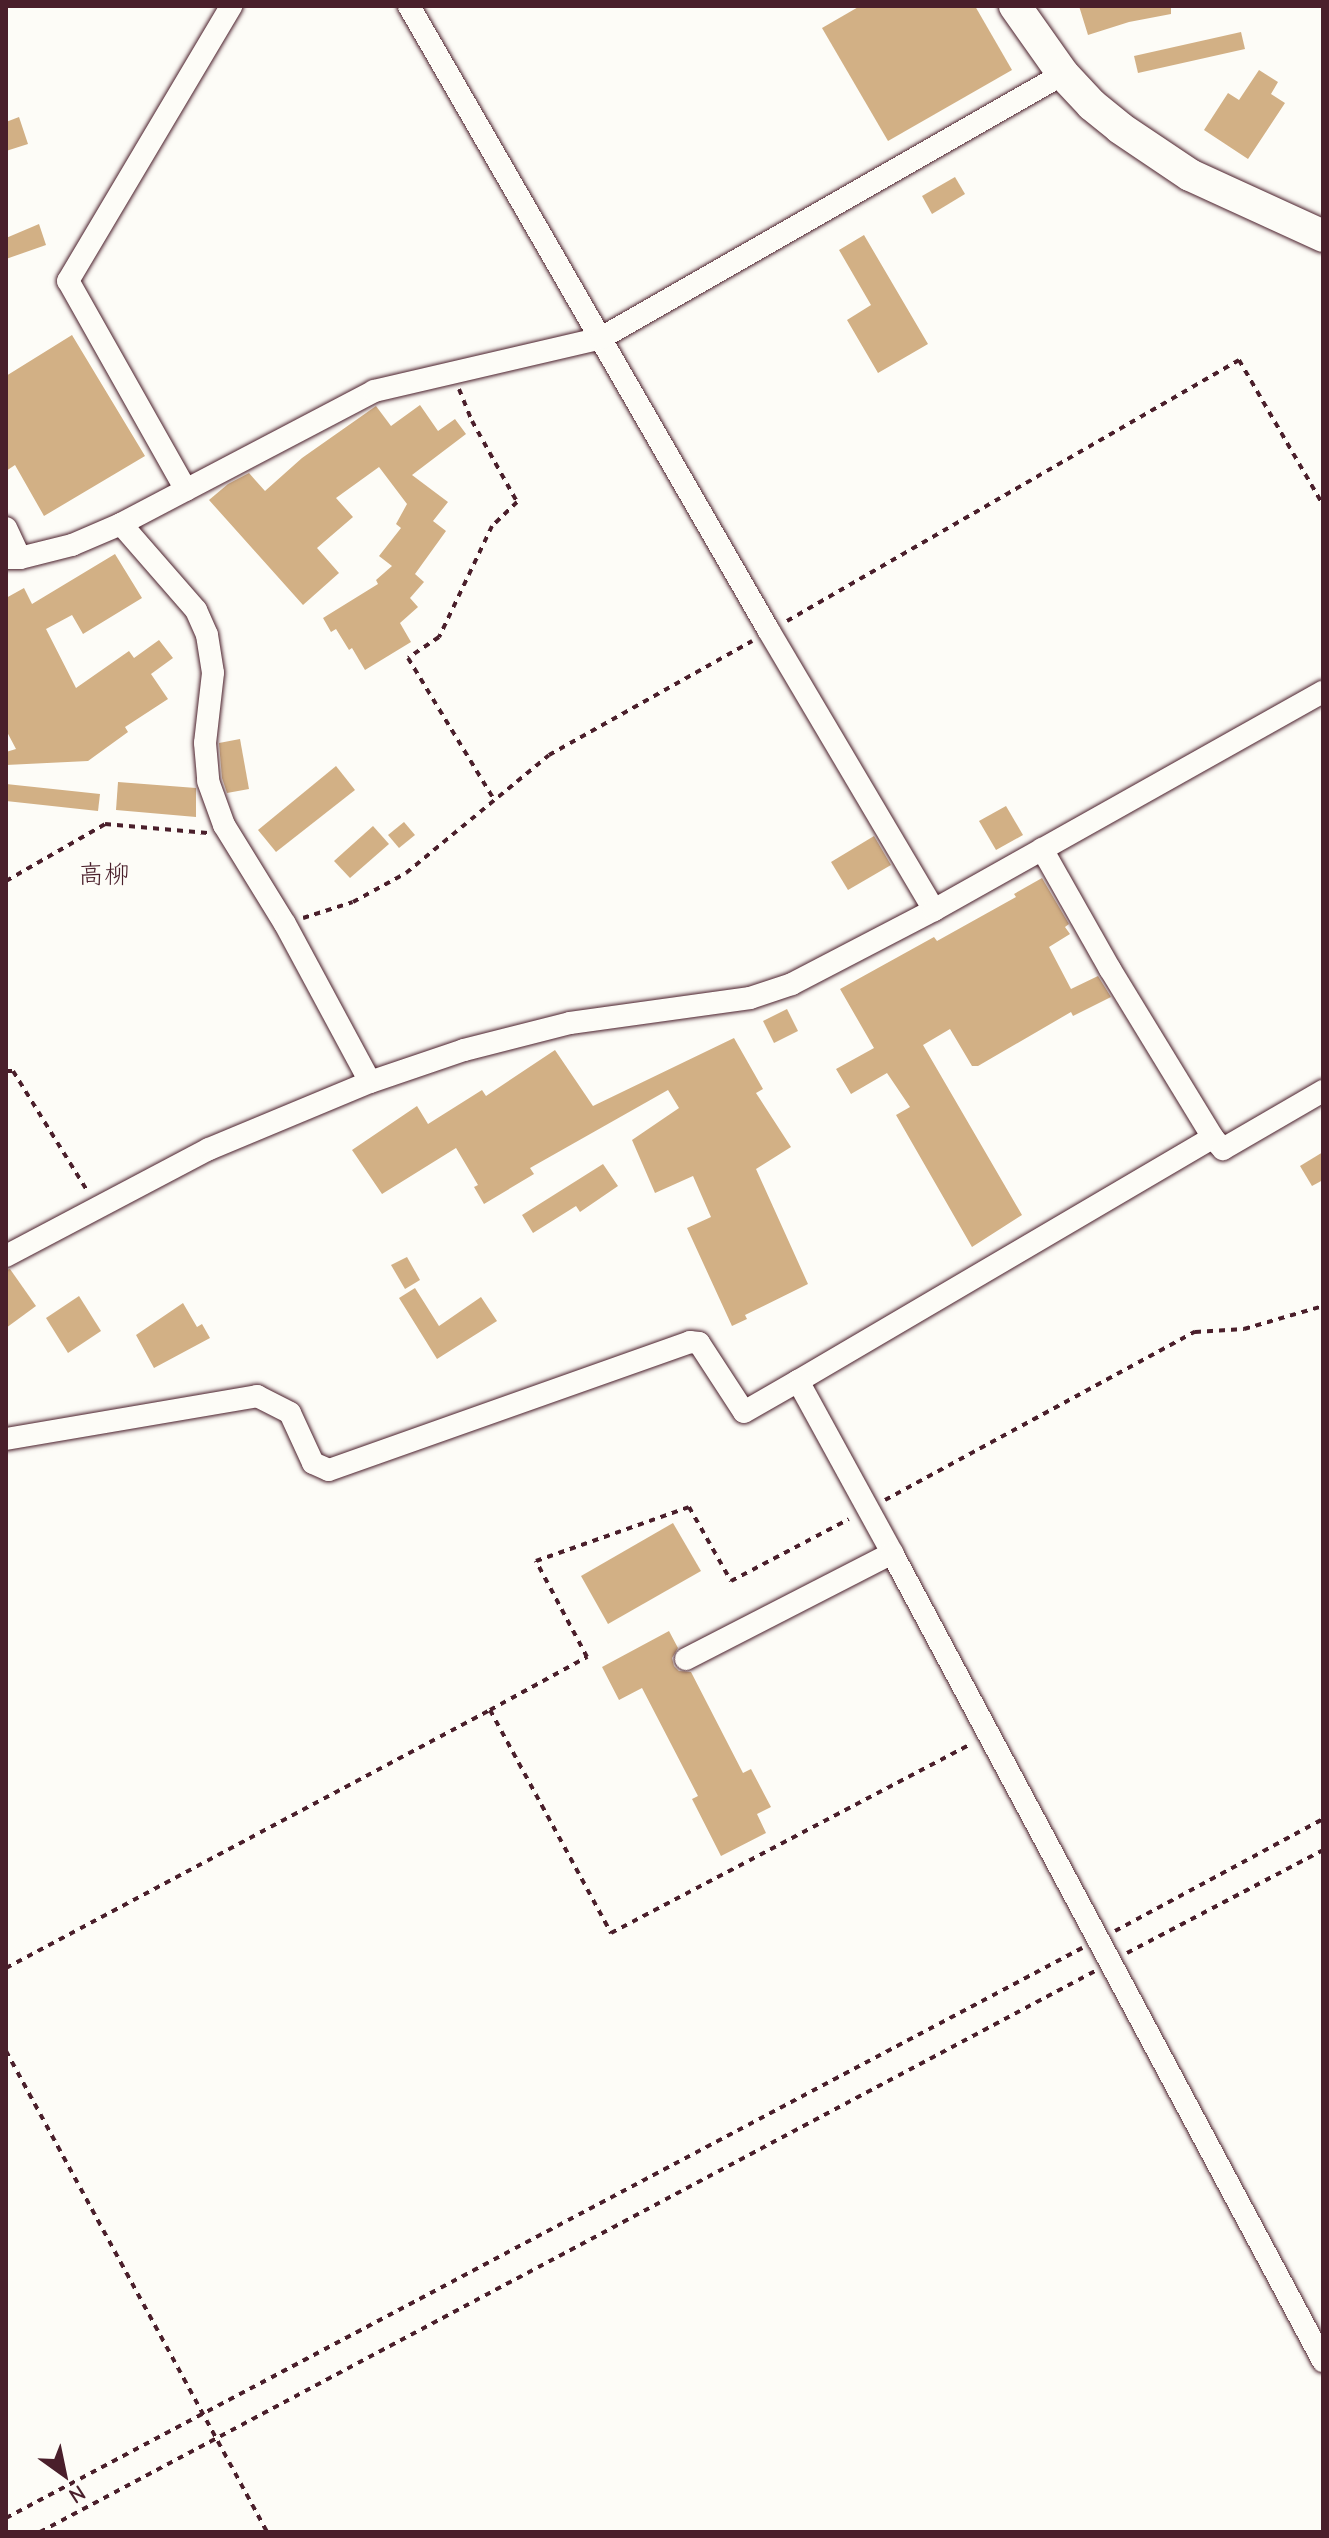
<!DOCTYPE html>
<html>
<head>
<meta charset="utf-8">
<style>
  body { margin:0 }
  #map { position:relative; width:1329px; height:2538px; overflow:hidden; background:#fdfcf7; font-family:"Comic Neue","Klee One",sans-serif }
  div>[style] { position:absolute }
  .building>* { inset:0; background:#d2b085 }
  .path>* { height:4px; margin-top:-2px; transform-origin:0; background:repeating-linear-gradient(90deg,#4a1f2b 0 6px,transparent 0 12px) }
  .roads { filter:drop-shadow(0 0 2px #4a1f2b) drop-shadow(0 0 2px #4a1f2b) }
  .street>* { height:22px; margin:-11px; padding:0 11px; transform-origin:11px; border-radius:11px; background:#fdfcf7 }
  .secondary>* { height:32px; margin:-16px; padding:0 16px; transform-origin:16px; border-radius:16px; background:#fdfcf7 }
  span { translate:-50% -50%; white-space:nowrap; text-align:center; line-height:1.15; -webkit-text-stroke:7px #fdfcf7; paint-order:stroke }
  .quarter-label { font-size:26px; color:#4a1f2b }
  .frame { position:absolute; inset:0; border:8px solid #4a1f2b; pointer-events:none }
  .north { position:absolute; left:24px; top:2434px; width:80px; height:80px; -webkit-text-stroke:6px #fdfcf7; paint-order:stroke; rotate:147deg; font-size:22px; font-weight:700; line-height:32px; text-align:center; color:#4a1f2b }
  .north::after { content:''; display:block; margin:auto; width:28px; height:36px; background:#4a1f2b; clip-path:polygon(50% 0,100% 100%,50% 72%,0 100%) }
</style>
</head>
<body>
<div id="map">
  <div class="building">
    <div style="clip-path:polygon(860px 6px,975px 6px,1012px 70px,888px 141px,822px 28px)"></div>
    <div style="clip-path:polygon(1079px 6px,1171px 6px,1171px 14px,1129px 22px,1088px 35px)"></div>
    <div style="clip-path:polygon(1241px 32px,1245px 49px,1138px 73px,1134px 56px)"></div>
    <div style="clip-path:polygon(1259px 70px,1278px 82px,1271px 94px,1285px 103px,1248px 159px,1204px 130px,1228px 93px,1239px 100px)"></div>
    <div style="clip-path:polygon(19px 117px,28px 144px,6px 151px,6px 122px)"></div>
    <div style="clip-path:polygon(955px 177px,965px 194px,932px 214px,922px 196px)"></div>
    <div style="clip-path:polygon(39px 224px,46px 245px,6px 259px,6px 238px)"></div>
    <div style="clip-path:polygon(864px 235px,928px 344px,878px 373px,847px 320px,871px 305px,839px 250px)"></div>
    <div style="clip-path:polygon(72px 335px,145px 456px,44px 516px,15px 465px,6px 471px,6px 376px)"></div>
    <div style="clip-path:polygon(420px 405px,438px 431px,455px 419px,466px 434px,412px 475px,448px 502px,433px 521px,446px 531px,415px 574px,424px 582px,410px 598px,418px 607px,400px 623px,411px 642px,365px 670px,352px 648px,349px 650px,336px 629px,331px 632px,323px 618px,378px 584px,376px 580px,392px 566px,379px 556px,401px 528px,396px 524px,407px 504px,379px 467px,336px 498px,353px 517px,317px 548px,339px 573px,303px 605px,209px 500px,228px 484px,249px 473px,265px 491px,302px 458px,376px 406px,391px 426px)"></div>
    <div style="clip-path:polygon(115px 554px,142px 598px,83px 634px,72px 615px,46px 629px,76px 688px,129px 651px,134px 658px,159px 640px,173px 658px,151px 674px,168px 699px,125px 727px,128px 732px,88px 761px,6px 765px,6px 752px,16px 749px,6px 730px,6px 598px,24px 588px,32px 604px)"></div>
    <div style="clip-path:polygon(240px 739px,249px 789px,227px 793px,222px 778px,219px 743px)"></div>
    <div style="clip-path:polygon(336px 766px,355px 790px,276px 852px,258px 830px)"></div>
    <div style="clip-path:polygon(118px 782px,196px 788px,196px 817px,116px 810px)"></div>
    <div style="clip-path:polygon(6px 784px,100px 794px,98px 811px,6px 801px)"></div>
    <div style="clip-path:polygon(1006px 806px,1023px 835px,996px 850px,979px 821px)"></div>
    <div style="clip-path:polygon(404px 822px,415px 835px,399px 848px,388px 835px)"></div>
    <div style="clip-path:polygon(373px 826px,389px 844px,350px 878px,334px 861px)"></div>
    <div style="clip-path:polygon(874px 836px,891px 865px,848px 890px,831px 862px)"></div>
    <div style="clip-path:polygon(1042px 878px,1069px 924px,1065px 927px,1070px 934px,1049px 947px,1071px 989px,1098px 976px,1111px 997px,1073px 1016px,1071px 1012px,978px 1066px,972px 1066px,950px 1029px,923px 1045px,1022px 1215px,972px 1247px,896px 1115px,910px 1107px,887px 1073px,851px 1094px,836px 1069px,874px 1048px,840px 989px,934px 937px,937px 941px,1016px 897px,1014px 894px)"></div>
    <div style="clip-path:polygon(787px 1009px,798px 1031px,774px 1043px,763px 1021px)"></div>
    <div style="clip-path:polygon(734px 1038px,763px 1089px,756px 1093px,791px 1147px,756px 1169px,808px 1284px,745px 1315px,747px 1319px,732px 1326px,687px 1228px,711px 1217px,693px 1176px,655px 1193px,632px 1140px,679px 1108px,668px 1090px,530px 1168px,534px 1174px,484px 1204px,474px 1187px,478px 1185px,456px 1148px,382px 1194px,352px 1150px,417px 1106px,428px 1124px,482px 1090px,486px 1096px,555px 1050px,593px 1106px)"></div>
    <div style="clip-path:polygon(1323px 1152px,1323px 1180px,1312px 1186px,1300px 1166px)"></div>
    <div style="clip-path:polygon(603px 1164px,618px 1186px,580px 1212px,576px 1206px,533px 1233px,522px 1215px)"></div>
    <div style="clip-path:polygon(407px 1257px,420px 1280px,405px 1289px,391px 1265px)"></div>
    <div style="clip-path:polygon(10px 1269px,36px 1306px,6px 1328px,6px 1270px)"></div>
    <div style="clip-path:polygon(415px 1288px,439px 1326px,481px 1297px,497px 1321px,437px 1359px,399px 1298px)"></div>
    <div style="clip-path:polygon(79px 1296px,101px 1331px,68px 1353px,46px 1318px)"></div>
    <div style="clip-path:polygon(183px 1303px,197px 1327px,202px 1324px,210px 1338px,154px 1368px,136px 1335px)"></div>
    <div style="clip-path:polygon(673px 1523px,701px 1571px,608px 1624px,581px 1576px)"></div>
    <div style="clip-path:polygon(669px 1631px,678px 1648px,672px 1658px,674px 1666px,679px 1671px,691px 1672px,743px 1773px,751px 1769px,771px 1807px,757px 1814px,766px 1833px,721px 1856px,692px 1799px,698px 1796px,642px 1688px,619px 1700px,602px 1667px)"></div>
  </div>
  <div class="path">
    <div style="left:459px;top:389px;width:35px;rotate:68deg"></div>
    <div style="left:472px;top:421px;width:93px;rotate:60.9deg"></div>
    <div style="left:517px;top:502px;width:35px;rotate:136deg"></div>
    <div style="left:492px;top:526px;width:123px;rotate:115.5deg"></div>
    <div style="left:439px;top:637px;width:37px;rotate:146deg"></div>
    <div style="left:408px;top:658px;width:167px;rotate:58.7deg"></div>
    <div style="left:787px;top:621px;width:522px;rotate:-30deg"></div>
    <div style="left:1239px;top:360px;width:168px;rotate:59.9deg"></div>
    <div style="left:6px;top:881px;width:114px;rotate:-29.9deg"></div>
    <div style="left:105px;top:824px;width:103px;rotate:5deg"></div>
    <div style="left:303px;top:918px;width:52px;rotate:-17.7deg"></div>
    <div style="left:353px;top:902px;width:60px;rotate:-28.7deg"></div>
    <div style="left:406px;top:873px;width:185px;rotate:-39.5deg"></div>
    <div style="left:549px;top:755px;width:233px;rotate:-29.3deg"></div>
    <div style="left:6px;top:1071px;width:7px"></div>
    <div style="left:13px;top:1071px;width:142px;rotate:58.2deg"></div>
    <div style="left:885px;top:1500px;width:353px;rotate:-28.5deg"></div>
    <div style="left:1195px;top:1332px;width:49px;rotate:-3.5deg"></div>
    <div style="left:1244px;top:1329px;width:82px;rotate:-16.2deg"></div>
    <div style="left:490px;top:1710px;width:111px;rotate:-28.7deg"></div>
    <div style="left:587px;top:1657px;width:109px;rotate:-118deg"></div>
    <div style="left:536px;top:1561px;width:162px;rotate:-19.4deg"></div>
    <div style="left:689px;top:1507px;width:85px;rotate:60.4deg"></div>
    <div style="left:731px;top:1581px;width:133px;rotate:-27.7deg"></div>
    <div style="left:1115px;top:1931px;width:236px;rotate:-28.3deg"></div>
    <div style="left:1127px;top:1953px;width:221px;rotate:-27.7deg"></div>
    <div style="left:6px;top:1968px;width:548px;rotate:-28.06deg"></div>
    <div style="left:490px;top:1710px;width:254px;rotate:61.5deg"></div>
    <div style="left:611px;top:1933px;width:407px;rotate:-27.7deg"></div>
    <div style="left:6px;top:2051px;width:547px;rotate:61.51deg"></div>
    <div style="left:6px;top:2518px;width:1218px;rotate:-27.91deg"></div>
    <div style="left:40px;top:2532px;width:1195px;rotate:-28deg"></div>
  </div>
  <div class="roads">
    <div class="street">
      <div style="left:409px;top:6px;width:721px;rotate:60.06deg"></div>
      <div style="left:769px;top:631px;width:324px;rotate:59.4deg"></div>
      <div style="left:186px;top:490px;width:240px;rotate:-119.4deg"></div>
      <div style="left:68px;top:281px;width:320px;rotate:-59.3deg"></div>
      <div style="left:121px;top:524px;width:286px;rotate:-27.7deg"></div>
      <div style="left:374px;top:391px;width:233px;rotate:-13.1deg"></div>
      <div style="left:601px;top:338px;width:532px;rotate:-29.74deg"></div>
      <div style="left:6px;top:528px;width:33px;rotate:65deg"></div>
      <div style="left:20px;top:558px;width:14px;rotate:180deg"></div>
      <div style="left:20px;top:558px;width:54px;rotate:-14deg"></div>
      <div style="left:72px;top:545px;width:53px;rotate:-23.2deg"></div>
      <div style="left:121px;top:524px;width:114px;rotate:48.9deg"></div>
      <div style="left:196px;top:610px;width:27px;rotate:66deg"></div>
      <div style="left:207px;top:635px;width:38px;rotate:81deg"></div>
      <div style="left:213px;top:673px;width:70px;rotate:96.5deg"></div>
      <div style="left:205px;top:743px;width:38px;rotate:85deg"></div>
      <div style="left:208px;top:781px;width:47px;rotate:70deg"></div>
      <div style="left:224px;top:825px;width:116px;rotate:58.4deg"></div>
      <div style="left:285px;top:924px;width:179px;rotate:61.7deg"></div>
      <div style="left:1042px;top:849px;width:138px;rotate:60.5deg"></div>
      <div style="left:1110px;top:969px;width:198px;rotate:58.6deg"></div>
      <div style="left:6px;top:1256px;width:229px;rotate:-27.8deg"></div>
      <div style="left:209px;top:1149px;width:174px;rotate:-22.6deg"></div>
      <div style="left:370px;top:1082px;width:99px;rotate:-18.8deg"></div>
      <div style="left:464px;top:1050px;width:109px;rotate:-14.3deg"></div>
      <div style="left:570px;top:1023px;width:182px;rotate:-7.9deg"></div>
      <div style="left:750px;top:998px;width:44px;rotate:-18.4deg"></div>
      <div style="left:792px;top:984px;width:160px;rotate:-27.5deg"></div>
      <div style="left:934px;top:910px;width:446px;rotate:-29.3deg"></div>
      <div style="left:798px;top:1381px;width:481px;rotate:-30.4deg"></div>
      <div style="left:1213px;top:1138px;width:15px;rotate:48deg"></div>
      <div style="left:1223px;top:1149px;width:116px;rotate:-30.1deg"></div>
      <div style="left:6px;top:1439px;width:255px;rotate:-9.7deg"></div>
      <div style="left:257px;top:1396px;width:37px;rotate:27deg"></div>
      <div style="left:290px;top:1413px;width:55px;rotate:65.3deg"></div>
      <div style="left:313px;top:1463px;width:17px;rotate:24deg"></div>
      <div style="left:329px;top:1470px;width:383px;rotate:-19.5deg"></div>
      <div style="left:690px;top:1342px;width:9px;rotate:6deg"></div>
      <div style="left:699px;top:1343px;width:82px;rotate:56.9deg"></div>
      <div style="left:744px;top:1412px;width:62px;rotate:-29.9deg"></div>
      <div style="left:798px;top:1381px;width:196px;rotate:61.3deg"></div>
      <div style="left:686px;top:1659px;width:232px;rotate:-27.2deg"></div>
      <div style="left:892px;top:1553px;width:916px;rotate:61.92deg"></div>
    </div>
    <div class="secondary">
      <div style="left:1015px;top:6px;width:83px;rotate:54.8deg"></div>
      <div style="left:1063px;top:74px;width:42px;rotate:46.9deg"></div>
      <div style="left:1092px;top:105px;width:36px;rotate:39deg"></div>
      <div style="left:1120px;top:128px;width:84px;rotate:33.9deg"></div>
      <div style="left:1190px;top:175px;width:146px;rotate:24.6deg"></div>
    </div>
  </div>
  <div class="quarter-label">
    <span style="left:104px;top:876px">高柳</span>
  </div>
  <div class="frame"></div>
  <div class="north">N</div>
</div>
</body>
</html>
